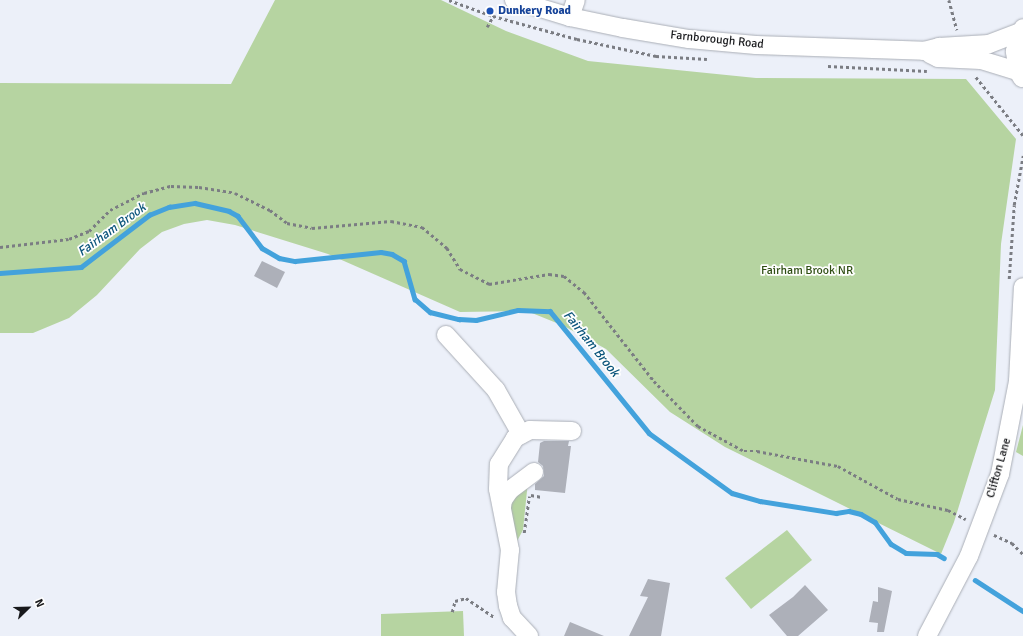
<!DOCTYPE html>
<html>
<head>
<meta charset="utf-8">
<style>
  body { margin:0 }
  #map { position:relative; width:1023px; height:636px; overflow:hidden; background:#ecf0f9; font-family:Signika,sans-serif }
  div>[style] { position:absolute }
  .green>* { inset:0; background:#b6d4a1 }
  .stream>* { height:4.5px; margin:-2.25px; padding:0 2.25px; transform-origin:2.25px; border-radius:2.25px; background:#43a2dc }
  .building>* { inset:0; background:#adb0b9 }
  .path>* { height:2.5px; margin-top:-1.25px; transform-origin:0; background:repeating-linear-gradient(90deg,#7b7d83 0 3px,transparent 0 6px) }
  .roads { filter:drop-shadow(0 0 1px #aaaeb6) drop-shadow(0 0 1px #aaaeb6) }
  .minor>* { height:18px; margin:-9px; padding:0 9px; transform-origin:9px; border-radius:9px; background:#fff }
  .dots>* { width:11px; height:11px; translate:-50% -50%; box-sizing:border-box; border:2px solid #fefefe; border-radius:50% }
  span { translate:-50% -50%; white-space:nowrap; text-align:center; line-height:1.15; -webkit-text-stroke:3.5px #fefefe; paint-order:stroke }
  .transit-label { font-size:12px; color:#164399; font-weight:700 }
  .left { translate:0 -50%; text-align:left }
  .street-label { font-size:12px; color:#18191c }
  .park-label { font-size:12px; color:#2f4e13 }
  .water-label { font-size:13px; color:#0a547b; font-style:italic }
  .north { position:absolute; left:8px; top:588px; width:40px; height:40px; -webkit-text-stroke:3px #fefefe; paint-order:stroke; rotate:67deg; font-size:11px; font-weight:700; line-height:16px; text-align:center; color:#18191c }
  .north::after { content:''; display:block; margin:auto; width:14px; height:18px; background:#18191c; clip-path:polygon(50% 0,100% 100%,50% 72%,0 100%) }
</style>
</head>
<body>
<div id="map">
  <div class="green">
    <div style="clip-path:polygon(275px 0,441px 0,506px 31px,588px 61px,756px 78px,966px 79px,1016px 139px,1001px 244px,995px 390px,954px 522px,941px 554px,725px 447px,670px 412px,606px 349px,564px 326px,527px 311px,460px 312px,328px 254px,235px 225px,207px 220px,184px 224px,162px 232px,140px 249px,97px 295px,69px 318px,33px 333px,0 333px,0 83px,231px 84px)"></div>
    <div style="clip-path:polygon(1023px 425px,1023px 456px,1016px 452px)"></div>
    <div style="clip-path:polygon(528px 481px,523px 530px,516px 543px,506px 508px)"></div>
    <div style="clip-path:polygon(787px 530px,812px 560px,751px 609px,725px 578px)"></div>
    <div style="clip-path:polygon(463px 611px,464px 636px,381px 636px,381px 614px)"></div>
  </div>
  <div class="stream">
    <div style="left:0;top:273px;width:81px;rotate:-4.2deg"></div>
    <div style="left:81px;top:267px;width:86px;rotate:-37.4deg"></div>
    <div style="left:149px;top:215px;width:22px;rotate:-22deg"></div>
    <div style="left:169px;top:207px;width:26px;rotate:-9deg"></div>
    <div style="left:195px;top:203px;width:35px;rotate:13deg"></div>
    <div style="left:229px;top:211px;width:10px;rotate:29deg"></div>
    <div style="left:238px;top:216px;width:40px;rotate:53deg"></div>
    <div style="left:262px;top:248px;width:20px;rotate:30deg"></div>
    <div style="left:279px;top:258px;width:16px;rotate:11deg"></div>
    <div style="left:295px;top:261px;width:86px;rotate:-6deg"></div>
    <div style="left:381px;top:252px;width:11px;rotate:10deg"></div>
    <div style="left:392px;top:254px;width:14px;rotate:30deg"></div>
    <div style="left:404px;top:261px;width:40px;rotate:74deg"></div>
    <div style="left:415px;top:299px;width:20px;rotate:41deg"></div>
    <div style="left:430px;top:312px;width:30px;rotate:14deg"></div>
    <div style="left:459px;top:319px;width:17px;rotate:3deg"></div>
    <div style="left:476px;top:320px;width:43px;rotate:-13.4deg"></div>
    <div style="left:518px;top:310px;width:32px;rotate:2deg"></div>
    <div style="left:550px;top:311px;width:157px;rotate:50.9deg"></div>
    <div style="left:649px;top:433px;width:102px;rotate:35.9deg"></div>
    <div style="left:732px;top:493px;width:29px;rotate:16deg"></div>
    <div style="left:760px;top:501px;width:77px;rotate:9deg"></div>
    <div style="left:836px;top:513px;width:13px;rotate:-9deg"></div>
    <div style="left:849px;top:511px;width:12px;rotate:14deg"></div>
    <div style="left:861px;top:514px;width:16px;rotate:30deg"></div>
    <div style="left:875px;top:522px;width:27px;rotate:54deg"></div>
    <div style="left:891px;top:544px;width:17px;rotate:31deg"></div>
    <div style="left:906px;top:553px;width:31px;rotate:2deg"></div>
    <div style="left:937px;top:554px;width:8px;rotate:30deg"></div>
    <div style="left:975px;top:580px;width:57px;rotate:32.9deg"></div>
  </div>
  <div class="building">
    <div style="clip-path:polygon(262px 261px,285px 272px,277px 288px,254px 276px)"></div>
    <div style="clip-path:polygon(544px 441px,569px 441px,568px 446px,571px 446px,565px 493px,535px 490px,535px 484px,544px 476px,543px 466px,538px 462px,540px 443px)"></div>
    <div style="clip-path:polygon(648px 579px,670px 583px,661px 636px,629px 636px,648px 597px,640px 596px)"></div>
    <div style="clip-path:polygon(805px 585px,828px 610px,798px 636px,787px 636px,769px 615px,793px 597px)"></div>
    <div style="clip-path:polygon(878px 587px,892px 591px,884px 632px,877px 632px,878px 623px,869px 622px,873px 601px,878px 602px)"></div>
    <div style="clip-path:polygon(570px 622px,604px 636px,564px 636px)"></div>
  </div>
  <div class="path">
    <div style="left:449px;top:0;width:47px;rotate:20deg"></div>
    <div style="left:493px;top:16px;width:87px;rotate:15.3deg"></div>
    <div style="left:577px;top:39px;width:81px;rotate:12.1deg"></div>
    <div style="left:656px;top:56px;width:51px;rotate:3.4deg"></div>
    <div style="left:949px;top:0;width:31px;rotate:75deg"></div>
    <div style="left:487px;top:27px;width:13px;rotate:-61deg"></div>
    <div style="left:828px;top:66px;width:99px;rotate:2.9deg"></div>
    <div style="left:976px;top:77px;width:75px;rotate:51deg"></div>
    <div style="left:0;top:247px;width:69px;rotate:-6.6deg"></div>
    <div style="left:69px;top:239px;width:22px;rotate:-22deg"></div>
    <div style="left:89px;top:231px;width:30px;rotate:-45deg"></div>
    <div style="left:110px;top:210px;width:38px;rotate:-27deg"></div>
    <div style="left:144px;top:193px;width:28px;rotate:-15deg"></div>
    <div style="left:171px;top:186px;width:28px;rotate:2deg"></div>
    <div style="left:199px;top:187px;width:36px;rotate:9deg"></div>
    <div style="left:235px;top:193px;width:39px;rotate:26deg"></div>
    <div style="left:270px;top:210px;width:21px;rotate:37deg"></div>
    <div style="left:287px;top:223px;width:25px;rotate:11deg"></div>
    <div style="left:312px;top:228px;width:79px;rotate:-5.1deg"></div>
    <div style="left:391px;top:221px;width:32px;rotate:11deg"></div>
    <div style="left:422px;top:227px;width:33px;rotate:40deg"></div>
    <div style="left:447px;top:248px;width:25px;rotate:58deg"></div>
    <div style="left:460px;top:269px;width:33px;rotate:27deg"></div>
    <div style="left:489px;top:284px;width:61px;rotate:-9.5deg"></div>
    <div style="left:549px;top:274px;width:15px;rotate:8deg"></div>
    <div style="left:564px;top:276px;width:26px;rotate:39deg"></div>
    <div style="left:584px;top:292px;width:113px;rotate:51.8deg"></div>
    <div style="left:654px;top:381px;width:63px;rotate:45.6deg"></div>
    <div style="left:698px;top:426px;width:52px;rotate:28.5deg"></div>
    <div style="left:744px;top:451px;width:13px"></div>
    <div style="left:757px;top:451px;width:82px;rotate:10.5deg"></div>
    <div style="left:838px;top:466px;width:68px;rotate:28.8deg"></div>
    <div style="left:898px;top:499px;width:51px;rotate:12.4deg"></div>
    <div style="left:948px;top:510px;width:20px;rotate:27deg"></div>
    <div style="left:1009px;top:279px;width:74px;rotate:-86.1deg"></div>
    <div style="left:1014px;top:205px;width:50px;rotate:-79.6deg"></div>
    <div style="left:531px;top:495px;width:11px;rotate:10deg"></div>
    <div style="left:524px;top:533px;width:37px;rotate:-82deg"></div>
    <div style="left:994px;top:535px;width:20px;rotate:24deg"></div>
    <div style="left:1012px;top:543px;width:16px;rotate:45deg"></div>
    <div style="left:452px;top:612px;width:11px;rotate:-75deg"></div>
    <div style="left:455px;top:601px;width:11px;rotate:-15deg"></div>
    <div style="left:466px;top:598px;width:34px;rotate:34deg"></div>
  </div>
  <div class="roads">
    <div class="minor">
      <div style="left:514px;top:0;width:59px;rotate:16.9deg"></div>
      <div style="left:570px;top:17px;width:54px;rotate:11.7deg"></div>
      <div style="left:623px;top:28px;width:67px;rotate:9.5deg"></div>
      <div style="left:689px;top:39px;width:67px;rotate:5.1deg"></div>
      <div style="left:756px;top:45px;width:168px;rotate:2deg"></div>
      <div style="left:924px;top:51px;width:16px;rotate:-15deg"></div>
      <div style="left:939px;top:47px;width:50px;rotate:-3.4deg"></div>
      <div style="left:989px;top:44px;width:33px;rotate:-21deg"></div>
      <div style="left:570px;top:17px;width:18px;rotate:-71deg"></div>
      <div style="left:930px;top:54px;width:9px;rotate:27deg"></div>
      <div style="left:938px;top:58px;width:43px;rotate:2.7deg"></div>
      <div style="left:981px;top:60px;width:39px;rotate:17deg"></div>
      <div style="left:1022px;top:78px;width:8px;rotate:-120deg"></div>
      <div style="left:1018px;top:71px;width:20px;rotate:-99deg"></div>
      <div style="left:1015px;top:51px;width:24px;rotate:-71deg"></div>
      <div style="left:446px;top:335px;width:74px;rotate:47.7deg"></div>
      <div style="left:496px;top:390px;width:51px;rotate:60.4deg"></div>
      <div style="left:502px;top:507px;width:7px;rotate:-82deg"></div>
      <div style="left:503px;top:500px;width:12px;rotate:-55deg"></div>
      <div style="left:510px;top:490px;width:30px;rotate:-37deg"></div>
      <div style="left:529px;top:636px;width:25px;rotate:-133deg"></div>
      <div style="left:512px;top:618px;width:13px;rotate:-108deg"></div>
      <div style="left:508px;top:606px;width:14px;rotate:-98deg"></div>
      <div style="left:506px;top:592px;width:42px;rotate:-84.6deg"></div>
      <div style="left:510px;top:550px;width:62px;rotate:-101.1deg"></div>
      <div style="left:498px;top:489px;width:25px;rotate:-88deg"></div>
      <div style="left:499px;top:464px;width:31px;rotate:-58deg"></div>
      <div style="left:515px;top:438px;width:17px;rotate:-28deg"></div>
      <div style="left:530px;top:430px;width:42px;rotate:1.4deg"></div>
      <div style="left:927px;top:636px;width:90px;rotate:-62.3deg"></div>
      <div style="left:969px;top:556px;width:88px;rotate:-69.3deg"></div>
      <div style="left:1000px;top:474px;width:95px;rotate:-79deg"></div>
      <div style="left:1018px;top:381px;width:94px;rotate:-87deg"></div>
    </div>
  </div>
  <div class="dots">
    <div style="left:490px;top:11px;background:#1a4fb4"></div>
  </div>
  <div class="transit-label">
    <span class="left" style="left:498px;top:11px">Dunkery Road</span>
  </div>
  <div class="street-label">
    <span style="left:717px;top:40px;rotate:6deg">Farnborough Road</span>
    <span style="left:999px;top:468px;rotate:-74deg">Clifton Lane</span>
  </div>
  <div class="park-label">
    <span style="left:807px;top:271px">Fairham Brook NR</span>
  </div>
  <div class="water-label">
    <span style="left:112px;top:230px;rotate:-36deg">Fairham Brook</span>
    <span style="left:591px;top:344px;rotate:51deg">Fairham Brook</span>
  </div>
  <div class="north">N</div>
</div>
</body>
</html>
